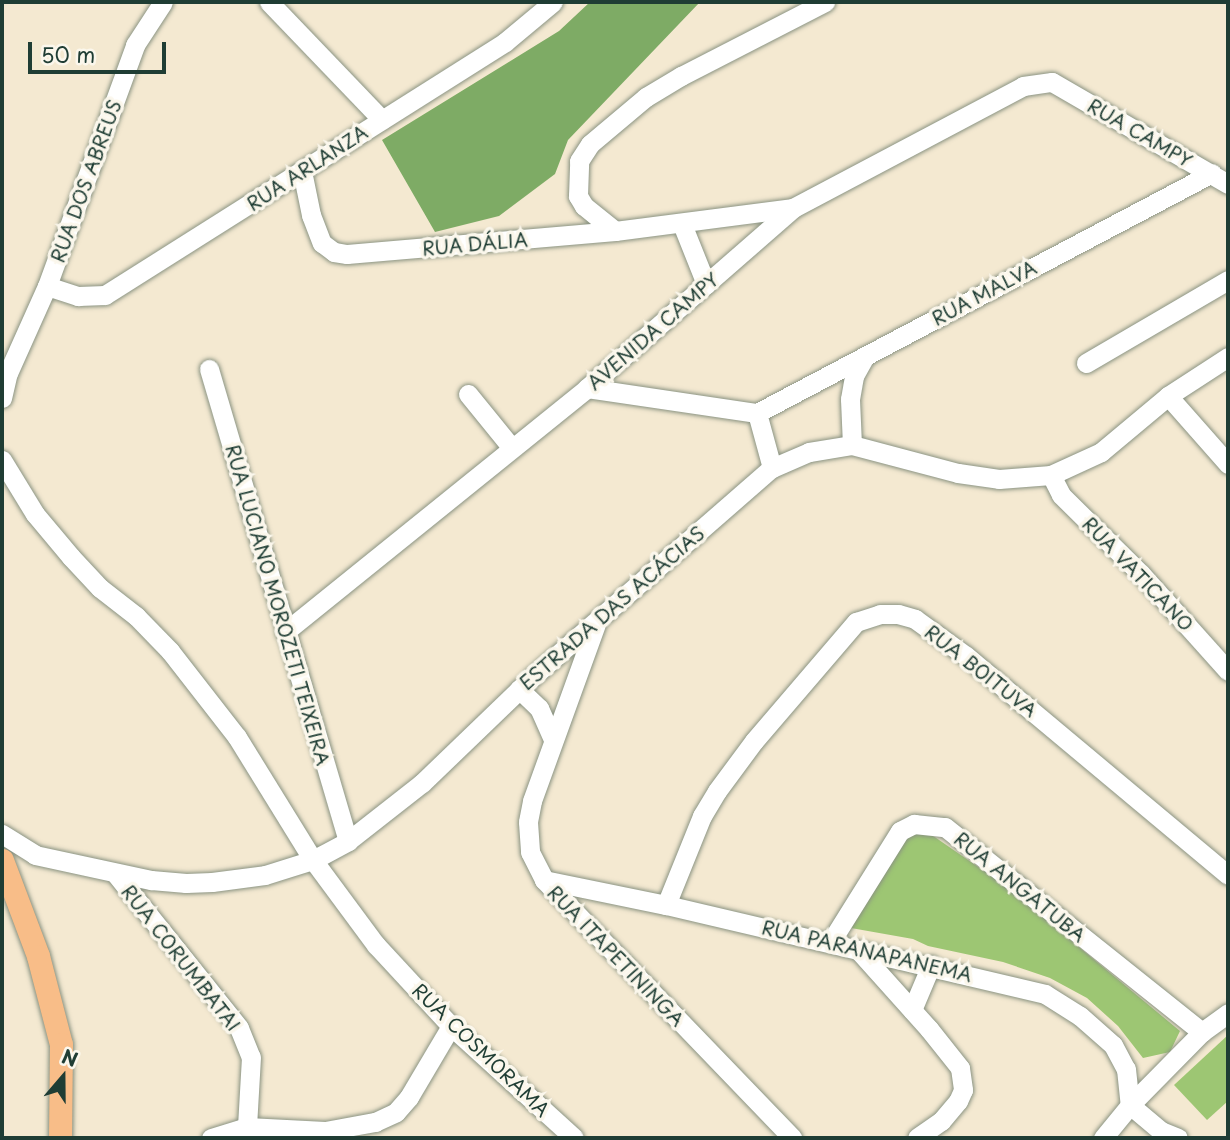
<!DOCTYPE html>
<html>
<head>
<meta charset="utf-8">
<style>
  body { margin:0 }
  #map { position:relative; width:1230px; height:1140px; overflow:hidden; background:#f4e9d1; font-family:"Playpen Sans",sans-serif }
  div>[style] { position:absolute }
  .green>* { inset:0; background:#9dc673 }
  .forest>* { inset:0; background:#7eab65 }
  .roads { filter:drop-shadow(0 0 2px #8a9382) drop-shadow(0 0 2px #8a9382) }
  .minor>* { height:19px; margin:-9.5px; padding:0 9.5px; transform-origin:9.5px; border-radius:9.5px; background:#fff }
  .major>* { height:23px; margin:-11.5px; padding:0 11.5px; transform-origin:11.5px; border-radius:11.5px; background:#f8bd88 }
  span { translate:-50% -50%; white-space:nowrap; text-align:center; line-height:1.15; -webkit-text-stroke:7px #fbf7ec; paint-order:stroke }
  .street-label { font-size:19px; color:#1f3d34 }
  .frame { position:absolute; inset:0; border:4px solid #1f3d34; pointer-events:none }
  .north { position:absolute; left:28px; top:1042px; width:70px; height:70px; -webkit-text-stroke:5px #fbf7ec; paint-order:stroke; rotate:20deg; font-size:19px; font-weight:700; line-height:28px; text-align:center; color:#1f3d34 }
  .north::after { content:''; display:block; margin:auto; width:24px; height:32px; background:#1f3d34; clip-path:polygon(50% 0,100% 100%,50% 72%,0 100%) }
  .scale { position:absolute; left:28px; top:42px; width:138px; height:32px; box-sizing:border-box; border:4px solid #1f3d34; border-top:0; padding-left:9px; font-size:21px; line-height:24px; white-space:nowrap; color:#1f3d34; -webkit-text-stroke:5px #fbf7ec; paint-order:stroke }
</style>
</head>
<body>
<div id="map">
  <div class="green">
    <div style="clip-path:polygon(926px 831px,1003px 884px,1180px 1031px,1170px 1052px,1143px 1058px,1118px 1026px,1087px 998px,1050px 978px,1003px 962px,928px 946px,913px 939px,851px 928px,879px 877px,910px 832px)"></div>
    <div style="clip-path:polygon(1228px 1035px,1228px 1101px,1207px 1120px,1174px 1085px)"></div>
  </div>
  <div class="forest">
    <div style="clip-path:polygon(590px 2px,700px 2px,568px 140px,555px 174px,499px 216px,435px 232px,382px 140px,559px 31px)"></div>
  </div>
  <div class="roads">
    <div class="minor">
      <div style="left:269px;top:2px;width:163px;rotate:46.2deg"></div>
      <div style="left:302px;top:171px;width:45px;rotate:78.4deg"></div>
      <div style="left:311px;top:215px;width:30px;rotate:69deg"></div>
      <div style="left:322px;top:243px;width:15px;rotate:37deg"></div>
      <div style="left:334px;top:252px;width:13px;rotate:9deg"></div>
      <div style="left:347px;top:254px;width:269px;rotate:-4.9deg"></div>
      <div style="left:615px;top:231px;width:178px;rotate:-7.4deg"></div>
      <div style="left:682px;top:224px;width:65px;rotate:68.2deg"></div>
      <div style="left:615px;top:231px;width:40px;rotate:-141deg"></div>
      <div style="left:584px;top:206px;width:12px;rotate:-121deg"></div>
      <div style="left:578px;top:196px;width:35px;rotate:-88deg"></div>
      <div style="left:579px;top:161px;width:20px;rotate:-57deg"></div>
      <div style="left:590px;top:144px;width:73px;rotate:-40deg"></div>
      <div style="left:646px;top:97px;width:41px;rotate:-31deg"></div>
      <div style="left:681px;top:76px;width:162px;rotate:-27.2deg"></div>
      <div style="left:47px;top:286px;width:33px;rotate:18deg"></div>
      <div style="left:78px;top:296px;width:27px;rotate:-2deg"></div>
      <div style="left:105px;top:295px;width:473px;rotate:-32.3deg"></div>
      <div style="left:505px;top:42px;width:62px;rotate:-39.8deg"></div>
      <div style="left:1086px;top:363px;width:164px;rotate:-30.3deg"></div>
      <div style="left:209px;top:369px;width:492px;rotate:73.6deg"></div>
      <div style="left:587px;top:388px;width:172px;rotate:8.4deg"></div>
      <div style="left:757px;top:413px;width:57px;rotate:74.7deg"></div>
      <div style="left:468px;top:394px;width:68px;rotate:50.9deg"></div>
      <div style="left:1168px;top:396px;width:91px;rotate:48.6deg"></div>
      <div style="left:2px;top:398px;width:26px;rotate:-77deg"></div>
      <div style="left:8px;top:373px;width:95px;rotate:-65.9deg"></div>
      <div style="left:47px;top:286px;width:257px;rotate:-69.9deg"></div>
      <div style="left:135px;top:45px;width:51px;rotate:-56.9deg"></div>
      <div style="left:757px;top:413px;width:514px;rotate:-27.81deg"></div>
      <div style="left:852px;top:445px;width:46px;rotate:-92.5deg"></div>
      <div style="left:850px;top:399px;width:23px;rotate:-80deg"></div>
      <div style="left:854px;top:376px;width:23px;rotate:-61deg"></div>
      <div style="left:2px;top:460px;width:63px;rotate:58.6deg"></div>
      <div style="left:35px;top:514px;width:56px;rotate:50.1deg"></div>
      <div style="left:71px;top:557px;width:42px;rotate:46.9deg"></div>
      <div style="left:100px;top:588px;width:46px;rotate:37.9deg"></div>
      <div style="left:136px;top:616px;width:49px;rotate:45.8deg"></div>
      <div style="left:170px;top:651px;width:109px;rotate:52.1deg"></div>
      <div style="left:237px;top:737px;width:145px;rotate:58.3deg"></div>
      <div style="left:313px;top:860px;width:106px;rotate:53.5deg"></div>
      <div style="left:376px;top:945px;width:110px;rotate:47.2deg"></div>
      <div style="left:451px;top:1026px;width:166px;rotate:42.3deg"></div>
      <div style="left:1051px;top:475px;width:22px;rotate:63deg"></div>
      <div style="left:1061px;top:495px;width:112px;rotate:44.6deg"></div>
      <div style="left:1141px;top:574px;width:130px;rotate:48.1deg"></div>
      <div style="left:596px;top:624px;width:188px;rotate:109.9deg"></div>
      <div style="left:532px;top:801px;width:21px;rotate:101deg"></div>
      <div style="left:528px;top:822px;width:30px;rotate:86deg"></div>
      <div style="left:530px;top:852px;width:31px;rotate:63deg"></div>
      <div style="left:544px;top:880px;width:358px;rotate:46.1deg"></div>
      <div style="left:285px;top:632px;width:388px;rotate:-38.9deg"></div>
      <div style="left:587px;top:388px;width:274px;rotate:-41.1deg"></div>
      <div style="left:793px;top:208px;width:260px;rotate:-27.9deg"></div>
      <div style="left:1023px;top:86px;width:29px;rotate:-8deg"></div>
      <div style="left:1052px;top:82px;width:203px;rotate:30.1deg"></div>
      <div style="left:519px;top:689px;width:28px;rotate:44deg"></div>
      <div style="left:539px;top:708px;width:34px;rotate:66deg"></div>
      <div style="left:2px;top:834px;width:39px;rotate:32deg"></div>
      <div style="left:35px;top:855px;width:119px;rotate:12.2deg"></div>
      <div style="left:151px;top:880px;width:35px;rotate:5deg"></div>
      <div style="left:186px;top:883px;width:26px;rotate:-2deg"></div>
      <div style="left:212px;top:882px;width:53px;rotate:-7.5deg"></div>
      <div style="left:265px;top:875px;width:50px;rotate:-17.4deg"></div>
      <div style="left:313px;top:860px;width:40px;rotate:-28deg"></div>
      <div style="left:348px;top:841px;width:94px;rotate:-38.1deg"></div>
      <div style="left:422px;top:783px;width:153px;rotate:-43.9deg"></div>
      <div style="left:532px;top:677px;width:318px;rotate:-41.1deg"></div>
      <div style="left:772px;top:468px;width:40px;rotate:-23.4deg"></div>
      <div style="left:809px;top:452px;width:44px;rotate:-9.2deg"></div>
      <div style="left:852px;top:445px;width:110px;rotate:14.8deg"></div>
      <div style="left:958px;top:473px;width:41px;rotate:8.3deg"></div>
      <div style="left:999px;top:479px;width:52px;rotate:-4.4deg"></div>
      <div style="left:1051px;top:475px;width:55px;rotate:-24.7deg"></div>
      <div style="left:1101px;top:452px;width:87px;rotate:-39.9deg"></div>
      <div style="left:1168px;top:396px;width:72px;rotate:-33deg"></div>
      <div style="left:115px;top:873px;width:198px;rotate:51.3deg"></div>
      <div style="left:239px;top:1028px;width:31px;rotate:68deg"></div>
      <div style="left:251px;top:1057px;width:70px;rotate:93.3deg"></div>
      <div style="left:544px;top:880px;width:125px;rotate:11.6deg"></div>
      <div style="left:666px;top:905px;width:389px;rotate:13.2deg"></div>
      <div style="left:1045px;top:994px;width:41px;rotate:32.2deg"></div>
      <div style="left:1080px;top:1016px;width:44px;rotate:41.3deg"></div>
      <div style="left:1113px;top:1045px;width:27px;rotate:62deg"></div>
      <div style="left:1126px;top:1069px;width:36px;rotate:84deg"></div>
      <div style="left:666px;top:905px;width:96px;rotate:-68deg"></div>
      <div style="left:702px;top:816px;width:29px;rotate:-59deg"></div>
      <div style="left:717px;top:791px;width:62px;rotate:-53.5deg"></div>
      <div style="left:754px;top:741px;width:157px;rotate:-49.4deg"></div>
      <div style="left:856px;top:622px;width:25px;rotate:-18deg"></div>
      <div style="left:880px;top:614px;width:18px"></div>
      <div style="left:898px;top:614px;width:18px;rotate:16deg"></div>
      <div style="left:915px;top:619px;width:63px;rotate:36deg"></div>
      <div style="left:966px;top:656px;width:341px;rotate:39.9deg"></div>
      <div style="left:830px;top:943px;width:132px;rotate:-58deg"></div>
      <div style="left:900px;top:831px;width:16px;rotate:-27deg"></div>
      <div style="left:914px;top:824px;width:31px;rotate:6deg"></div>
      <div style="left:945px;top:827px;width:329px;rotate:38.6deg"></div>
      <div style="left:859px;top:951px;width:105px;rotate:48.1deg"></div>
      <div style="left:929px;top:1029px;width:50px;rotate:51.5deg"></div>
      <div style="left:960px;top:1068px;width:22px;rotate:82deg"></div>
      <div style="left:963px;top:1090px;width:12px;rotate:114deg"></div>
      <div style="left:958px;top:1101px;width:26px;rotate:130deg"></div>
      <div style="left:941px;top:1121px;width:29px;rotate:145deg"></div>
      <div style="left:912px;top:1010px;width:49px;rotate:-67.1deg"></div>
      <div style="left:1130px;top:1105px;width:40px;rotate:40deg"></div>
      <div style="left:1161px;top:1131px;width:18px;rotate:22deg"></div>
      <div style="left:211px;top:1138px;width:38px;rotate:-17deg"></div>
      <div style="left:247px;top:1127px;width:78px;rotate:2.9deg"></div>
      <div style="left:325px;top:1131px;width:51px;rotate:-10.2deg"></div>
      <div style="left:375px;top:1122px;width:23px;rotate:-25deg"></div>
      <div style="left:396px;top:1112px;width:20px;rotate:-49deg"></div>
      <div style="left:409px;top:1097px;width:82px;rotate:-59.4deg"></div>
      <div style="left:1103px;top:1138px;width:43px;rotate:-50.7deg"></div>
      <div style="left:1130px;top:1105px;width:103px;rotate:-45.4deg"></div>
      <div style="left:1202px;top:1032px;width:32px;rotate:-36deg"></div>
    </div>
    <div class="major">
      <div style="left:2px;top:860px;width:103px;rotate:69.4deg"></div>
      <div style="left:38px;top:956px;width:91px;rotate:75.4deg"></div>
      <div style="left:61px;top:1044px;width:94px;rotate:90.6deg"></div>
    </div>
  </div>
  <div class="street-label">
    <span style="left:1140px;top:133px;rotate:30deg">RUA CAMPY</span>
    <span style="left:307px;top:168px;rotate:-33deg">RUA ARLANZA</span>
    <span style="left:86px;top:181px;rotate:-70deg">RUA DOS ABREUS</span>
    <span style="left:475px;top:244px;rotate:-5deg">RUA DÁLIA</span>
    <span style="left:984px;top:293px;rotate:-28deg">RUA MALVA</span>
    <span style="left:653px;top:331px;rotate:-41deg">AVENIDA CAMPY</span>
    <span style="left:1138px;top:574px;rotate:46deg">RUA VATICANO</span>
    <span style="left:278px;top:605px;rotate:74deg">RUA LUCIANO MOROZETI TEIXEIRA</span>
    <span style="left:612px;top:608px;rotate:-41deg">ESTRADA DAS ACÁCIAS</span>
    <span style="left:981px;top:671px;rotate:38deg">RUA BOITUVA</span>
    <span style="left:1020px;top:887px;rotate:39deg">RUA ANGATUBA</span>
    <span style="left:867px;top:951px;rotate:13deg">RUA PARANAPANEMA</span>
    <span style="left:616px;top:956px;rotate:46deg">RUA ITAPETININGA</span>
    <span style="left:181px;top:958px;rotate:52deg">RUA CORUMBATAI</span>
    <span style="left:481px;top:1050px;rotate:44deg">RUA COSMORAMA</span>
  </div>
  <div class="frame"></div>
  <div class="north">N</div>
  <div class="scale">50 m</div>
</div>
</body>
</html>
